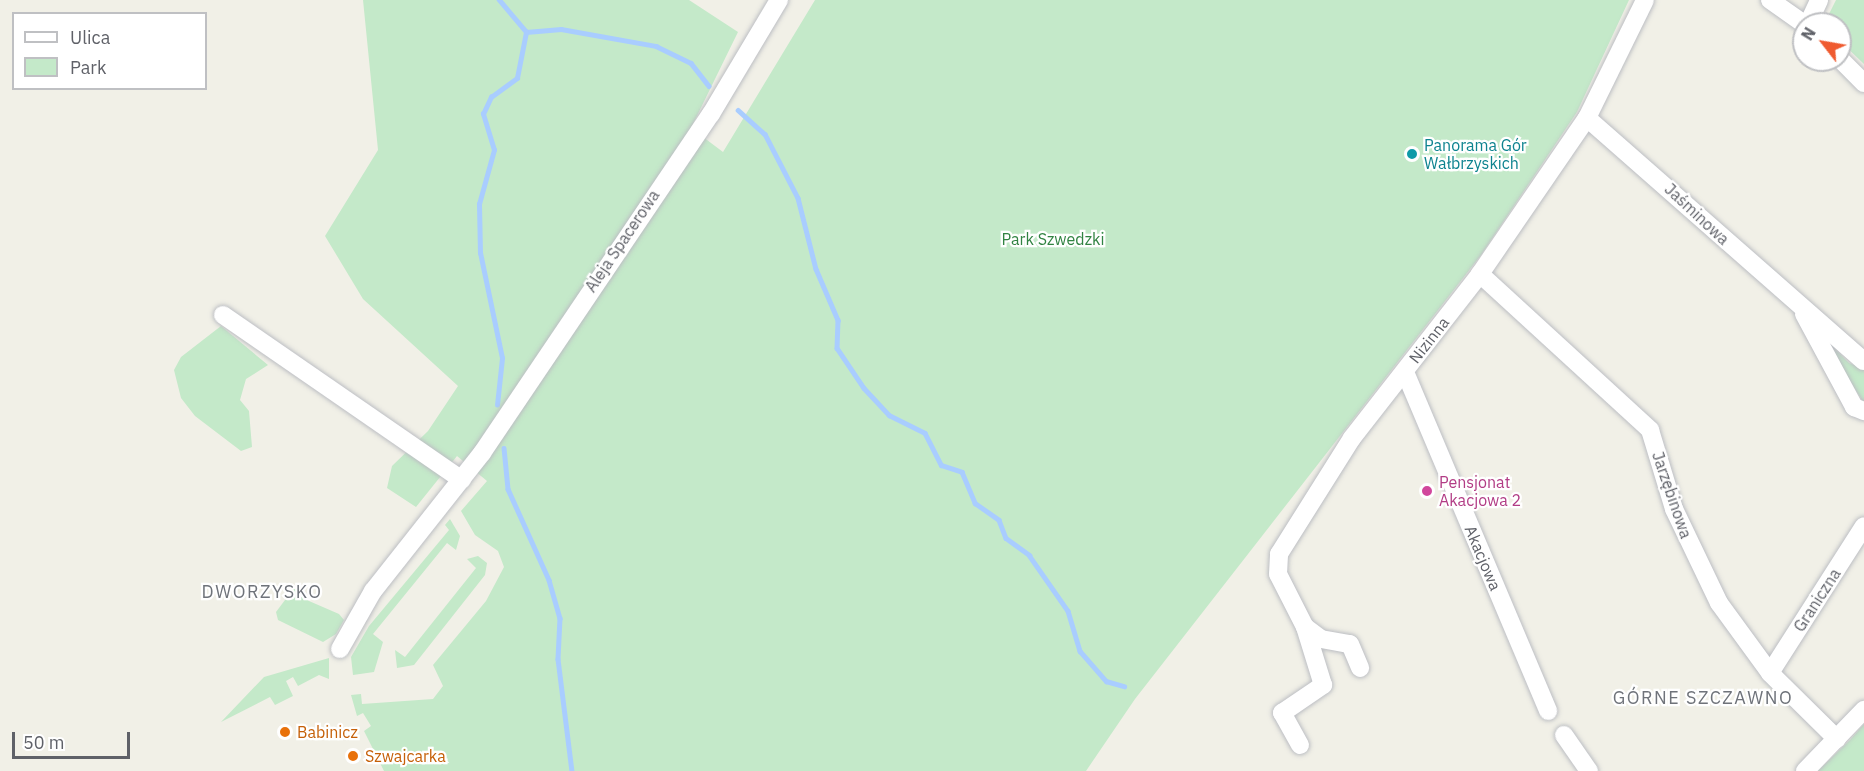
<!DOCTYPE html>
<html>
<head>
<meta charset="utf-8">
<style>
  body { margin:0 }
  #map { position:relative; width:1864px; height:771px; overflow:hidden; background:#f1f0e7; font-family:"IBM Plex Sans",sans-serif }
  div>[style] { position:absolute }
  .green>* { inset:0; background:#c4e9c9 }
  .stream>* { height:4.5px; margin:-2.25px; padding:0 2.25px; transform-origin:2.25px; border-radius:2.25px; background:#a9cdff }
  .roads { filter:drop-shadow(0 0 2px #bcbec3) drop-shadow(0 0 2px #bcbec3) }
  .street>* { height:18px; margin:-9px; padding:0 9px; transform-origin:9px; border-radius:9px; background:#fff }
  .dots>* { width:16px; height:16px; translate:-50% -50%; box-sizing:border-box; border:3px solid #fff; border-radius:50% }
  span { translate:-50% -50%; white-space:nowrap; text-align:center; line-height:1.15; -webkit-text-stroke:4.5px #fff; paint-order:stroke }
  .culture-label { font-size:16px; color:#0d838f }
  .left { translate:0 -50%; text-align:left }
  .street-label { font-size:16px; color:#5f6168 }
  .park-label { font-size:16px; color:#318342 }
  .hotel-label { font-size:16px; color:#b23c85 }
  .food-label { font-size:16px; color:#c56008 }
  .neighbourhood-label { font-size:18px; color:#6f737a; letter-spacing:1.5px }
  .legend { position:absolute; left:12px; top:12px; width:195px; height:78px; box-sizing:border-box; background:#fff; border:2px solid #bfc0c3; margin:0; padding:8px 10px; list-style:none; font-size:18px; color:#5f6168 }
  .legend li { display:flex; align-items:center; gap:12px; height:30px }
  .legend b { width:30px; border:2px solid #bfc0c3 }
  .north { position:absolute; left:1792px; top:12px; width:60px; height:60px; box-sizing:border-box; background:#fff; border:2px solid #bfc0c3; border-radius:50%; rotate:301deg; font-size:16px; font-weight:700; line-height:24px; text-align:center; color:#5f6168 }
  .north::after { content:''; display:block; margin:auto; width:21px; height:27px; background:#ef5b30; clip-path:polygon(50% 0,100% 100%,50% 72%,0 100%) }
  .scale { position:absolute; left:12px; top:732px; width:118px; height:27px; box-sizing:border-box; border:3px solid #5f6168; border-top:0; padding-left:8px; font-size:18px; line-height:21px; white-space:nowrap; color:#5f6168; -webkit-text-stroke:4px #fff; paint-order:stroke }
</style>
</head>
<body>
<div id="map">
  <div class="green">
    <div style="clip-path:polygon(363px 0,689px 0,738px 32px,691px 128px,723px 152px,815px 0,1629px 0,1577px 112px,1481px 255px,1135px 699px,1086px 771px,384px 771px,364px 731px,371px 726px,363px 713px,357px 716px,351px 695px,361px 694px,362px 704px,433px 699px,443px 686px,433px 665px,486px 601px,504px 567px,498px 551px,475px 535px,461px 511px,487px 481px,457px 456px,416px 507px,387px 488px,392px 466px,428px 431px,458px 386px,363px 299px,325px 236px,378px 150px)"></div>
    <div style="clip-path:polygon(1836px 0,1864px 0,1864px 64px,1840px 41px,1840px 24px,1824px 24px)"></div>
    <div style="clip-path:polygon(221px 326px,268px 365px,246px 379px,240px 400px,249px 411px,252px 447px,241px 451px,195px 416px,181px 398px,174px 370px,181px 357px)"></div>
    <div style="clip-path:polygon(1818px 332px,1849px 363px,1864px 369px,1864px 403px)"></div>
    <div style="clip-path:polygon(450px 519px,460px 536px,456px 550px,447px 543px,373px 634px,383px 642px,374px 672px,353px 675px,351px 657px,369px 626px,449px 530px,445px 525px)"></div>
    <div style="clip-path:polygon(478px 556px,487px 563px,485px 575px,414px 665px,397px 668px,395px 650px,405px 657px,476px 568px,467px 559px)"></div>
    <div style="clip-path:polygon(294px 588px,309px 601px,339px 614px,344px 620px,336px 634px,323px 642px,278px 620px,276px 612px)"></div>
    <div style="clip-path:polygon(329px 658px,329px 679px,319px 675px,298px 686px,293px 677px,286px 681px,293px 696px,275px 705px,270px 697px,221px 722px,264px 677px)"></div>
    <div style="clip-path:polygon(1864px 724px,1864px 771px,1818px 771px,1850px 740px)"></div>
  </div>
  <div class="stream">
    <div style="left:526px;top:32px;width:35px;rotate:-5deg"></div>
    <div style="left:561px;top:29px;width:97px;rotate:10.1deg"></div>
    <div style="left:656px;top:46px;width:39px;rotate:26deg"></div>
    <div style="left:691px;top:63px;width:29px;rotate:52deg"></div>
    <div style="left:738px;top:110px;width:36px;rotate:42deg"></div>
    <div style="left:765px;top:134px;width:72px;rotate:62.7deg"></div>
    <div style="left:798px;top:198px;width:73px;rotate:75.8deg"></div>
    <div style="left:816px;top:269px;width:56px;rotate:66.7deg"></div>
    <div style="left:838px;top:320px;width:28px;rotate:92deg"></div>
    <div style="left:837px;top:348px;width:48px;rotate:56deg"></div>
    <div style="left:864px;top:388px;width:37px;rotate:47deg"></div>
    <div style="left:889px;top:415px;width:40px;rotate:26.6deg"></div>
    <div style="left:925px;top:433px;width:36px;rotate:63deg"></div>
    <div style="left:941px;top:465px;width:22px;rotate:18deg"></div>
    <div style="left:962px;top:472px;width:34px;rotate:67deg"></div>
    <div style="left:975px;top:503px;width:29px;rotate:35deg"></div>
    <div style="left:999px;top:520px;width:19px;rotate:69deg"></div>
    <div style="left:1006px;top:538px;width:29px;rotate:36deg"></div>
    <div style="left:1029px;top:555px;width:68px;rotate:55.1deg"></div>
    <div style="left:1068px;top:611px;width:42px;rotate:73.3deg"></div>
    <div style="left:1080px;top:651px;width:40px;rotate:49deg"></div>
    <div style="left:1106px;top:681px;width:19px;rotate:16deg"></div>
    <div style="left:497px;top:405px;width:47px;rotate:-83.9deg"></div>
    <div style="left:502px;top:358px;width:107px;rotate:-101.8deg"></div>
    <div style="left:480px;top:253px;width:49px;rotate:-91.2deg"></div>
    <div style="left:479px;top:204px;width:56px;rotate:-74.5deg"></div>
    <div style="left:494px;top:150px;width:38px;rotate:-107deg"></div>
    <div style="left:483px;top:114px;width:19px;rotate:-65deg"></div>
    <div style="left:491px;top:97px;width:32px;rotate:-36deg"></div>
    <div style="left:517px;top:78px;width:47px;rotate:-78.9deg"></div>
    <div style="left:526px;top:32px;width:42px;rotate:-130.2deg"></div>
    <div style="left:504px;top:448px;width:41px;rotate:84.4deg"></div>
    <div style="left:508px;top:489px;width:100px;rotate:65.7deg"></div>
    <div style="left:549px;top:580px;width:40px;rotate:74deg"></div>
    <div style="left:560px;top:618px;width:41px;rotate:92.8deg"></div>
    <div style="left:558px;top:659px;width:113px;rotate:82.9deg"></div>
  </div>
  <div class="roads">
    <div class="street">
      <div style="left:1770px;top:0;width:42px;rotate:35.2deg"></div>
      <div style="left:1808px;top:24px;width:26px;rotate:-65deg"></div>
      <div style="left:1840px;top:59px;width:34px;rotate:45deg"></div>
      <div style="left:1587px;top:118px;width:368px;rotate:41.3deg"></div>
      <div style="left:1480px;top:274px;width:231px;rotate:42.5deg"></div>
      <div style="left:1650px;top:430px;width:83px;rotate:73.1deg"></div>
      <div style="left:1674px;top:509px;width:104px;rotate:64.4deg"></div>
      <div style="left:1719px;top:603px;width:87px;rotate:53.9deg"></div>
      <div style="left:1770px;top:673px;width:94px;rotate:44.6deg"></div>
      <div style="left:1804px;top:314px;width:106px;rotate:61.7deg"></div>
      <div style="left:1854px;top:407px;width:11px;rotate:22deg"></div>
      <div style="left:223px;top:315px;width:290px;rotate:34.6deg"></div>
      <div style="left:1405px;top:372px;width:368px;rotate:67.1deg"></div>
      <div style="left:1305px;top:627px;width:20px;rotate:37deg"></div>
      <div style="left:1321px;top:639px;width:29px;rotate:10deg"></div>
      <div style="left:1350px;top:644px;width:26px;rotate:67deg"></div>
      <div style="left:340px;top:649px;width:67px;rotate:-60.4deg"></div>
      <div style="left:373px;top:591px;width:176px;rotate:-51.7deg"></div>
      <div style="left:482px;top:453px;width:409px;rotate:-56deg"></div>
      <div style="left:711px;top:114px;width:133px;rotate:-59.2deg"></div>
      <div style="left:1770px;top:673px;width:174px;rotate:-57.4deg"></div>
      <div style="left:1564px;top:735px;width:44px;rotate:55.2deg"></div>
      <div style="left:1300px;top:745px;width:37px;rotate:-119deg"></div>
      <div style="left:1282px;top:713px;width:50px;rotate:-34.3deg"></div>
      <div style="left:1323px;top:685px;width:61px;rotate:-107.2deg"></div>
      <div style="left:1305px;top:627px;width:59px;rotate:-117deg"></div>
      <div style="left:1278px;top:574px;width:20px;rotate:-87deg"></div>
      <div style="left:1279px;top:554px;width:137px;rotate:-57.8deg"></div>
      <div style="left:1352px;top:438px;width:208px;rotate:-52deg"></div>
      <div style="left:1480px;top:274px;width:189px;rotate:-55.6deg"></div>
      <div style="left:1587px;top:118px;width:131px;rotate:-63.8deg"></div>
      <div style="left:1805px;top:771px;width:85px;rotate:-46deg"></div>
    </div>
  </div>
  <div class="dots">
    <div style="left:1412px;top:154px;background:#0f9aa8"></div>
    <div style="left:1427px;top:491px;background:#d1479c"></div>
    <div style="left:285px;top:732px;background:#e8710a"></div>
    <div style="left:353px;top:756px;background:#e8710a"></div>
  </div>
  <div class="culture-label">
    <span class="left" style="left:1424px;top:154px">Panorama Gór<br>Wałbrzyskich</span>
  </div>
  <div class="street-label">
    <span style="left:1697px;top:214px;rotate:43deg">Jaśminowa</span>
    <span style="left:622px;top:241px;rotate:-56deg">Aleja Spacerowa</span>
    <span style="left:1429px;top:340px;rotate:-52deg">Nizinna</span>
    <span style="left:1672px;top:495px;rotate:71deg">Jarzębinowa</span>
    <span style="left:1483px;top:558px;rotate:67deg">Akacjowa</span>
    <span style="left:1817px;top:600px;rotate:-57deg">Graniczna</span>
  </div>
  <div class="park-label">
    <span style="left:1053px;top:239px">Park Szwedzki</span>
  </div>
  <div class="hotel-label">
    <span class="left" style="left:1439px;top:491px">Pensjonat<br>Akacjowa 2</span>
  </div>
  <div class="food-label">
    <span class="left" style="left:297px;top:732px">Babinicz</span>
    <span class="left" style="left:365px;top:756px">Szwajcarka</span>
  </div>
  <div class="neighbourhood-label">
    <span style="left:262px;top:592px">DWORZYSKO</span>
    <span style="left:1703px;top:698px">GÓRNE SZCZAWNO</span>
  </div>
  <ul class="legend">
  <li><b style="height:8px;background:#fff"></b>Ulica</li>
  <li><b style="height:16px;background:#c4e9c9"></b>Park</li>
  </ul>
  <div class="north">N</div>
  <div class="scale">50 m</div>
</div>
</body>
</html>
